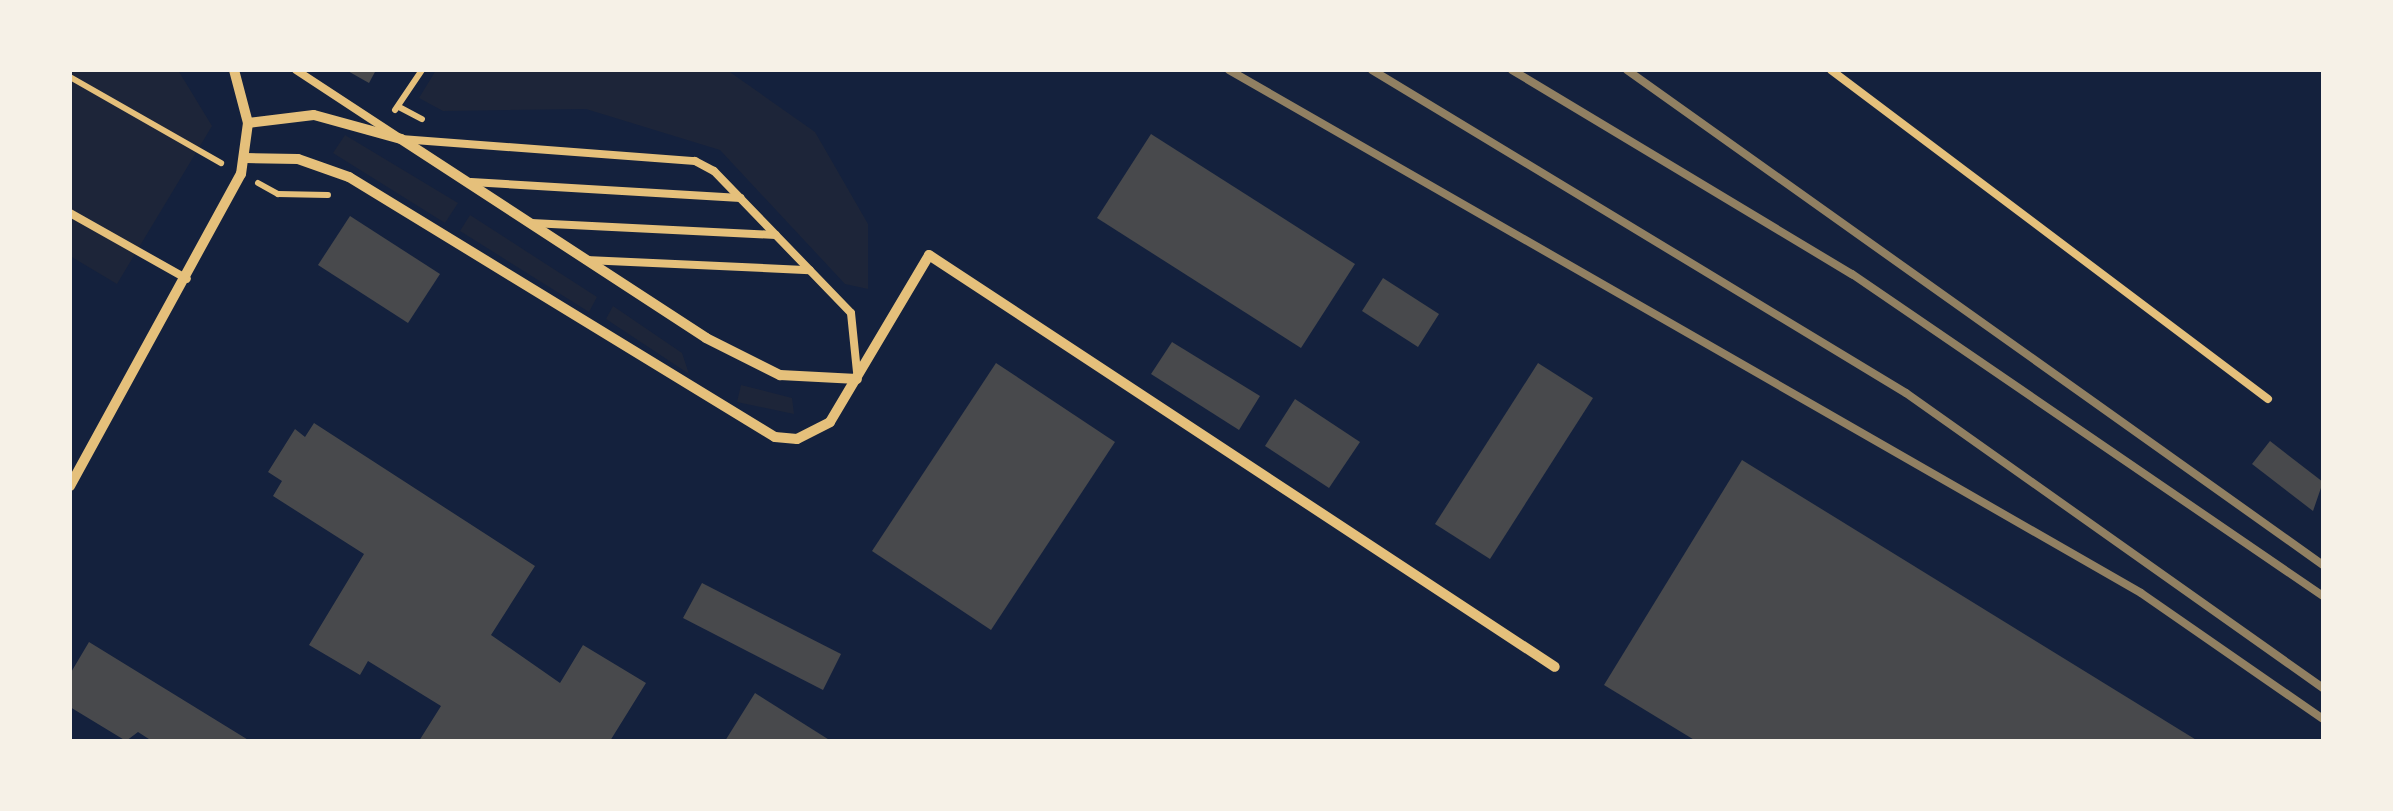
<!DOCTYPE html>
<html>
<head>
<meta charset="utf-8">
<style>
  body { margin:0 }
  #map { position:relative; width:2393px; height:811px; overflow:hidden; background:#14213d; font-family:"Noto Serif",serif }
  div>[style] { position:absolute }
  .green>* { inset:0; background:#1d2539 }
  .building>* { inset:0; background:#48494c }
  .path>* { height:6px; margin:-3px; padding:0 3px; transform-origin:3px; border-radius:3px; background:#e5c07b }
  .service>* { height:8px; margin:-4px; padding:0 4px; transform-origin:4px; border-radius:4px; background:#e5c07b }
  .minor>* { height:10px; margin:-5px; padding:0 5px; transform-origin:5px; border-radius:5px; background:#e5c07b }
  .rail>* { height:8px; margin:-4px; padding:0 4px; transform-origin:4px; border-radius:4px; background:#918062 }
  span { translate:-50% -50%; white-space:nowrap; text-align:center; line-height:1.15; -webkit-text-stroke:9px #f6f1e7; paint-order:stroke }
  .frame { position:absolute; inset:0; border:72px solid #f6f1e7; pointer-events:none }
</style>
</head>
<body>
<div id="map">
  <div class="green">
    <div style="clip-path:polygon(70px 70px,178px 70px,212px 126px,117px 284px,70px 256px)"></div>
    <div style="clip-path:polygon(436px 70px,727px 70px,815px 132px,868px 224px,868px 289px,845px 284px,720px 150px,586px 109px,443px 111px,419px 98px)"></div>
    <div style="clip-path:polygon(345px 135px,458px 203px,445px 223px,333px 153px)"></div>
    <div style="clip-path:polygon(470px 215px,597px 297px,589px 312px,460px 231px)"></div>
    <div style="clip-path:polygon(613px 306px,682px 353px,689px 374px,606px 319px)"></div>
    <div style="clip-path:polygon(741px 385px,792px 398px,794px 414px,737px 402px)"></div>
  </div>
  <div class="building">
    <div style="clip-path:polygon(346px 70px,376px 70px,369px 83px)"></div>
    <div style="clip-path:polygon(1151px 134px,1355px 264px,1301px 348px,1097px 218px)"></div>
    <div style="clip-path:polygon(350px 216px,440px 274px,408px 323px,318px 265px)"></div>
    <div style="clip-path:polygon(1383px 278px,1439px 314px,1418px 347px,1362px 311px)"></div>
    <div style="clip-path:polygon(1172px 342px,1260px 396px,1239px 430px,1151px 374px)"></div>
    <div style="clip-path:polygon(996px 363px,1115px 442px,991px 630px,872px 551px)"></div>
    <div style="clip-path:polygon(1538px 363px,1593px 398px,1490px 559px,1435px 524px)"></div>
    <div style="clip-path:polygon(1295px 399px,1360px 442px,1329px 488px,1265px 446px)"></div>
    <div style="clip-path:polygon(314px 423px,535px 566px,491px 635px,560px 683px,583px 645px,646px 683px,610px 741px,419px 741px,441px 706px,368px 661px,360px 675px,309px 645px,364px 554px,273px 496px,282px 481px,268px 472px,295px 429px,305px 437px)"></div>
    <div style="clip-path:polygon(2270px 441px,2323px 482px,2313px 511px,2252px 464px)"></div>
    <div style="clip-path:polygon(1742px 460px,2198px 741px,1696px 741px,1604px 685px)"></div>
    <div style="clip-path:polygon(702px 583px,841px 654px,823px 690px,683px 618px)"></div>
    <div style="clip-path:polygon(89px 642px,250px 741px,152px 741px,138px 732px,126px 741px,70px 707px,70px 674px)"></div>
    <div style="clip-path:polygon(755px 693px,831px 741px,725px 741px)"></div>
  </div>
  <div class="path">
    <div style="left:70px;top:77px;width:174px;rotate:29.7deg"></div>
    <div style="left:399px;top:107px;width:26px;rotate:28deg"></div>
    <div style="left:395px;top:110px;width:48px;rotate:-56deg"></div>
    <div style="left:258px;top:183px;width:23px;rotate:29deg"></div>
    <div style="left:278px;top:194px;width:50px;rotate:1.1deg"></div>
  </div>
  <div class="service">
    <div style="left:296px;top:70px;width:126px;rotate:33.3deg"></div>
    <div style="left:401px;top:139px;width:295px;rotate:4.3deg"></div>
    <div style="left:695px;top:161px;width:21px;rotate:28deg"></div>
    <div style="left:714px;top:171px;width:197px;rotate:46deg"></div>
    <div style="left:851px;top:313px;width:59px;rotate:84.2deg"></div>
    <div style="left:1831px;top:70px;width:547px;rotate:36.97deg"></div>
    <div style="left:471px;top:182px;width:270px;rotate:3.4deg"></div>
    <div style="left:70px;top:213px;width:134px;rotate:29.4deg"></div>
    <div style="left:531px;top:223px;width:245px;rotate:2.8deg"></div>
    <div style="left:586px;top:260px;width:224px;rotate:2.6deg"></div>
  </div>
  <div class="minor">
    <div style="left:248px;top:123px;width:66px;rotate:-6.9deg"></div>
    <div style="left:314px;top:115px;width:90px;rotate:15.4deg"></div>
    <div style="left:401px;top:139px;width:364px;rotate:33.1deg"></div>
    <div style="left:706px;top:338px;width:83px;rotate:26.6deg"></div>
    <div style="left:780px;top:375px;width:77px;rotate:3deg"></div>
    <div style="left:246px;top:158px;width:52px;rotate:1.1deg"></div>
    <div style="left:298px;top:159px;width:54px;rotate:19.4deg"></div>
    <div style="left:349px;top:177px;width:499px;rotate:31.4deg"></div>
    <div style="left:775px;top:437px;width:22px;rotate:5deg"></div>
    <div style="left:797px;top:439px;width:37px;rotate:-27deg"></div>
    <div style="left:830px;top:422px;width:194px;rotate:-59.3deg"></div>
    <div style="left:929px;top:255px;width:749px;rotate:33.35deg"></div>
    <div style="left:70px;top:486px;width:356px;rotate:-61.3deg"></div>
    <div style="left:241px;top:174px;width:51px;rotate:-82.2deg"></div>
    <div style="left:248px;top:123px;width:55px;rotate:-104.8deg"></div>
  </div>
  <div class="rail">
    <div style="left:1229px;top:70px;width:1051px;rotate:29.83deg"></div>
    <div style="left:2141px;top:593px;width:221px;rotate:34.7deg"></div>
    <div style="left:1372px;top:70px;width:624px;rotate:31.17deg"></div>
    <div style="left:1906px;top:393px;width:511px;rotate:35.28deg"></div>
    <div style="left:1512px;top:70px;width:397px;rotate:31deg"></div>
    <div style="left:1852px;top:274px;width:571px;rotate:34.36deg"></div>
    <div style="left:1627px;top:70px;width:854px;rotate:35.42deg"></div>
  </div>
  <div class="frame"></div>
</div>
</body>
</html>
